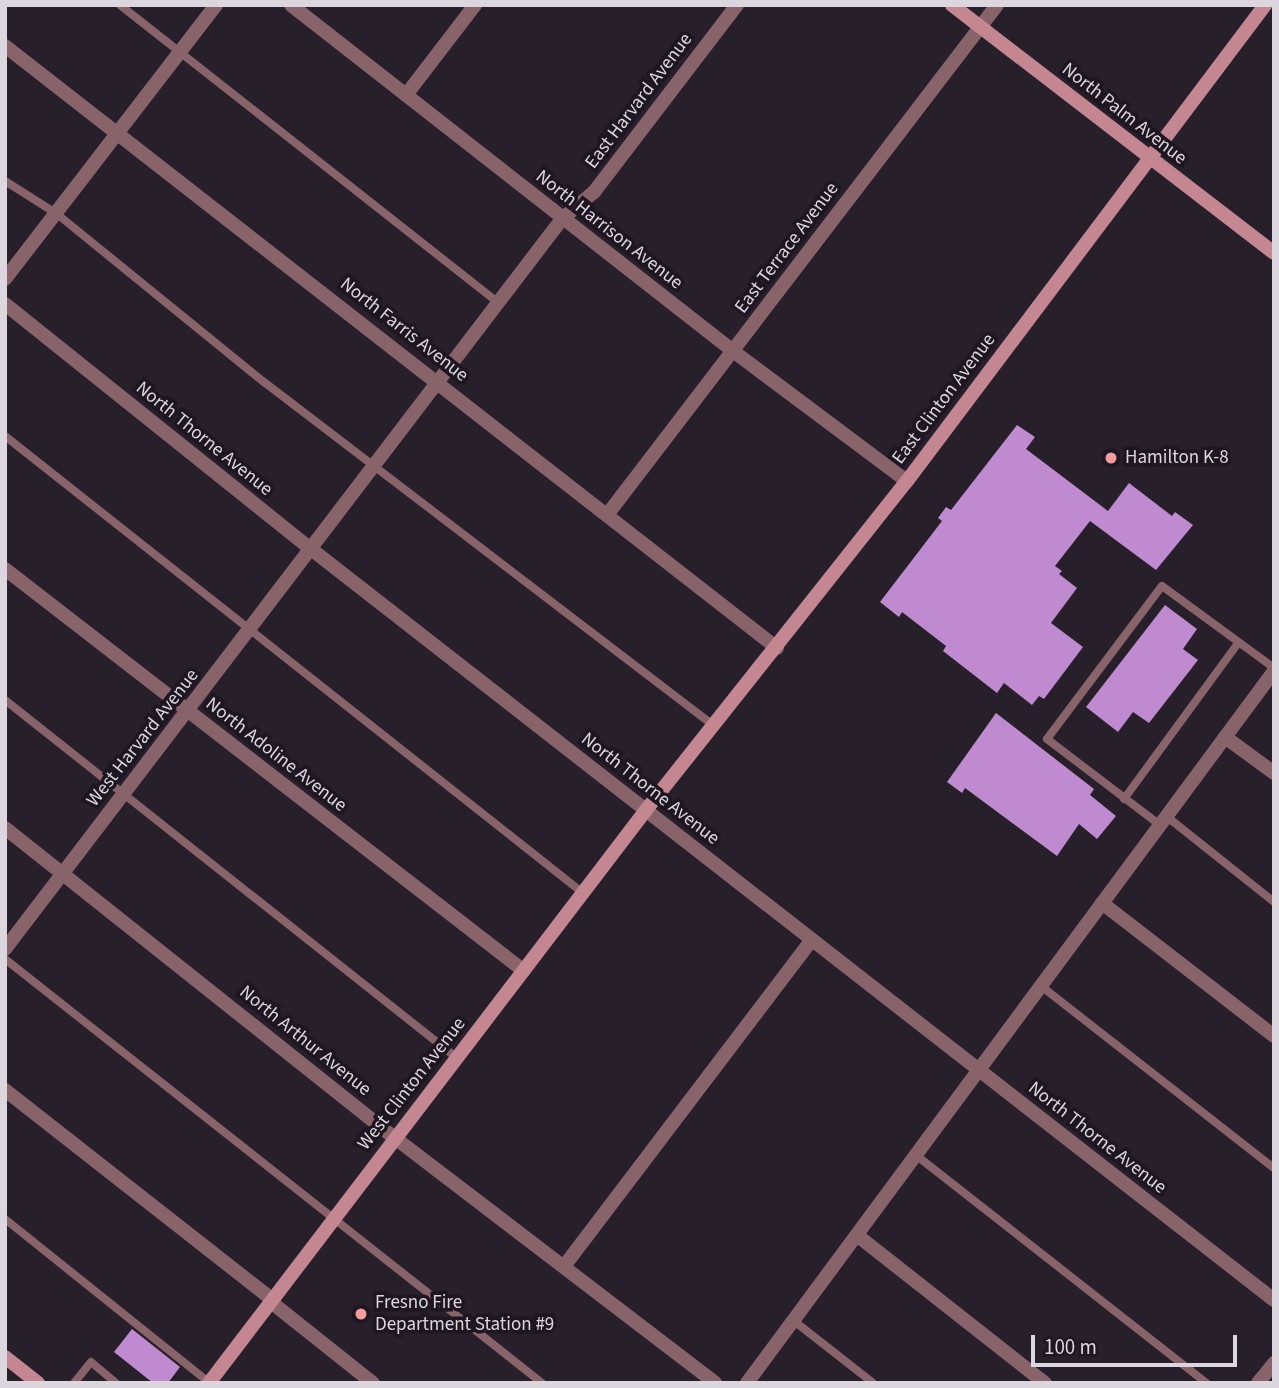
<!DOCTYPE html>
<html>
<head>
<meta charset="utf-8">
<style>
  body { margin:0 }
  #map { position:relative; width:1279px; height:1388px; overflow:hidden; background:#271f29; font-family:"Source Sans 3",sans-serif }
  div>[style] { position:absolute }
  .building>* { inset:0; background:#bf8acf }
  .lane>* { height:8px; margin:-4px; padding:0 4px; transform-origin:4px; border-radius:4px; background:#89636a }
  .street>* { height:14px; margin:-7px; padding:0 7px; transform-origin:7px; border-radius:7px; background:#89636a }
  .secondary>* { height:14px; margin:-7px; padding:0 7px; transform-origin:7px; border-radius:7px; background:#c48792 }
  .dots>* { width:19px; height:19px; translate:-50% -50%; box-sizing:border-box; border:4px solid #1e1620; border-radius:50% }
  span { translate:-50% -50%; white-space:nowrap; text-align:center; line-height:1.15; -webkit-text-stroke:7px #1e1620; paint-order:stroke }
  .street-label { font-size:19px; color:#dcd7de }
  .poi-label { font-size:19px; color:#dcd7de }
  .left { translate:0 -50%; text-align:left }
  .frame { position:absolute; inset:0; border:7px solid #dcd7de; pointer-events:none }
  .scale { position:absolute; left:1031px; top:1335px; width:206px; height:32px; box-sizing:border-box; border:4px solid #dcd7de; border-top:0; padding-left:9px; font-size:21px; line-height:24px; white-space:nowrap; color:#dcd7de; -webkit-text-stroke:5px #1e1620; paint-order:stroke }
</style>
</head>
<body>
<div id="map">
  <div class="building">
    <div style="clip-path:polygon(1017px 425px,1035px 437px,1026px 449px,1108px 511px,1129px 483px,1172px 516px,1175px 512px,1193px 525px,1156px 570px,1090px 521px,1055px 566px,1062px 571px,1059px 574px,1077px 588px,1051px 623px,1083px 647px,1044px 699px,1039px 696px,1032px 705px,1004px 683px,997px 693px,943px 651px,946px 646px,902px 612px,899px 617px,880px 602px,942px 521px,938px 518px,946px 507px,951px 510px)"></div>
    <div style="clip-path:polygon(1165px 605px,1197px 629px,1183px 649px,1198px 660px,1149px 723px,1133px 712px,1118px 732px,1086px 707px)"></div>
    <div style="clip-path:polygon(996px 713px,1094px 789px,1090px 795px,1116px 816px,1097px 839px,1079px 824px,1057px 856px,965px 788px,962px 793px,947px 782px)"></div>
    <div style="clip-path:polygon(132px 1329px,180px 1367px,168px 1383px,153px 1383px,114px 1352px)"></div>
  </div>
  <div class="lane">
    <div style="left:120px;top:5px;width:480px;rotate:38.2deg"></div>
    <div style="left:5px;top:181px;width:62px;rotate:32.4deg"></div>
    <div style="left:57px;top:214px;width:267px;rotate:39.1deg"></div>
    <div style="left:264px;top:382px;width:565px;rotate:37.38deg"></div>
    <div style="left:5px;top:436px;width:737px;rotate:38.33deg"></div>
    <div style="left:5px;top:700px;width:577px;rotate:38.38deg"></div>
    <div style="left:1124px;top:799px;width:193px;rotate:-53.8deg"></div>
    <div style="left:1166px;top:816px;width:138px;rotate:38.5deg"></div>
    <div style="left:1160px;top:825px;width:142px;rotate:-142.7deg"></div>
    <div style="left:1047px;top:739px;width:191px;rotate:-53.1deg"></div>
    <div style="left:1162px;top:586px;width:139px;rotate:36.2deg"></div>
    <div style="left:5px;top:959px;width:684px;rotate:38.29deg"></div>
    <div style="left:1041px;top:986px;width:296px;rotate:38deg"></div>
    <div style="left:917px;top:1156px;width:368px;rotate:38.1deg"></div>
    <div style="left:5px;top:1219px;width:263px;rotate:38.7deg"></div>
    <div style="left:794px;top:1321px;width:100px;rotate:38.1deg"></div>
    <div style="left:74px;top:1383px;width:27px;rotate:-51deg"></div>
    <div style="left:91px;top:1362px;width:33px;rotate:40deg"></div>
  </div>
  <div class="street">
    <div style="left:291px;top:5px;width:561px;rotate:38.05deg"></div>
    <div style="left:733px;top:351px;width:217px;rotate:36.8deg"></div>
    <div style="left:5px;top:46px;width:979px;rotate:37.95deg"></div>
    <div style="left:406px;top:95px;width:113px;rotate:-52.5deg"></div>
    <div style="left:5px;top:279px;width:346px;rotate:-52.4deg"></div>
    <div style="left:5px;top:304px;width:392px;rotate:38.7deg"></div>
    <div style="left:311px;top:549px;width:1221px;rotate:37.95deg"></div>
    <div style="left:607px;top:515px;width:642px;rotate:-52.59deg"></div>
    <div style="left:5px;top:569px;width:656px;rotate:37.76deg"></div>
    <div style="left:1225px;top:737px;width:61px;rotate:36.3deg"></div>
    <div style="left:5px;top:828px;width:498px;rotate:38.5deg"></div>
    <div style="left:395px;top:1138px;width:403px;rotate:37.4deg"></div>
    <div style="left:1102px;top:903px;width:217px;rotate:37.7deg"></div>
    <div style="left:5px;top:949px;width:918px;rotate:-52.66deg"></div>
    <div style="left:562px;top:219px;width:42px;rotate:-40.2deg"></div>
    <div style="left:594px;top:192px;width:235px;rotate:-52.6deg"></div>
    <div style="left:5px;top:1090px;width:340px;rotate:38.1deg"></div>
    <div style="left:858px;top:1236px;width:238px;rotate:38.2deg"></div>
    <div style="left:565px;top:1265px;width:408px;rotate:-52.8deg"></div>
    <div style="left:271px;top:1302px;width:130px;rotate:38.5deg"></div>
    <div style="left:747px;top:1383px;width:886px;rotate:-53.49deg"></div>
    <div style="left:1258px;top:1383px;width:26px;rotate:-51deg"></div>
  </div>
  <div class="secondary">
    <div style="left:952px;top:5px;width:406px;rotate:37.6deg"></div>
    <div style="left:5px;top:1357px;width:42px;rotate:38.2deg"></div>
    <div style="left:209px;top:1383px;width:721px;rotate:-52.67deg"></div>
    <div style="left:646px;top:810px;width:420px;rotate:-51.6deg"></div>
    <div style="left:907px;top:481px;width:596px;rotate:-53.05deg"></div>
  </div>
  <div class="dots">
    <div style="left:1111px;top:458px;background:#f59b9d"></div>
    <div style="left:361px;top:1314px;background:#f59b9d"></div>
  </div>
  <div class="street-label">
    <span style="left:639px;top:101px;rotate:-53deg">East Harvard Avenue</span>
    <span style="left:1124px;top:114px;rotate:38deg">North Palm Avenue</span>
    <span style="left:609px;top:230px;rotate:38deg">North Harrison Avenue</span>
    <span style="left:787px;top:248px;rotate:-53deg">East Terrace Avenue</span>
    <span style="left:404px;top:330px;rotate:38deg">North Farris Avenue</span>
    <span style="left:944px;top:399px;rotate:-53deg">East Clinton Avenue</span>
    <span style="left:204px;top:439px;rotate:39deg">North Thorne Avenue</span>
    <span style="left:143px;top:738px;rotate:-52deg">West Harvard Avenue</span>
    <span style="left:276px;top:755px;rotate:38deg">North Adoline Avenue</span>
    <span style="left:650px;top:789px;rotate:38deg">North Thorne Avenue</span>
    <span style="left:305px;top:1041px;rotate:39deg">North Arthur Avenue</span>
    <span style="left:412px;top:1084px;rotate:-52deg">West Clinton Avenue</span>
    <span style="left:1097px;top:1138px;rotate:38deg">North Thorne Avenue</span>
  </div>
  <div class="poi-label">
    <span class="left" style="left:1125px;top:458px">Hamilton K-8</span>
    <span class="left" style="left:375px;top:1314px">Fresno Fire<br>Department Station #9</span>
  </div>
  <div class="frame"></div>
  <div class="scale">100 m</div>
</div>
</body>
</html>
